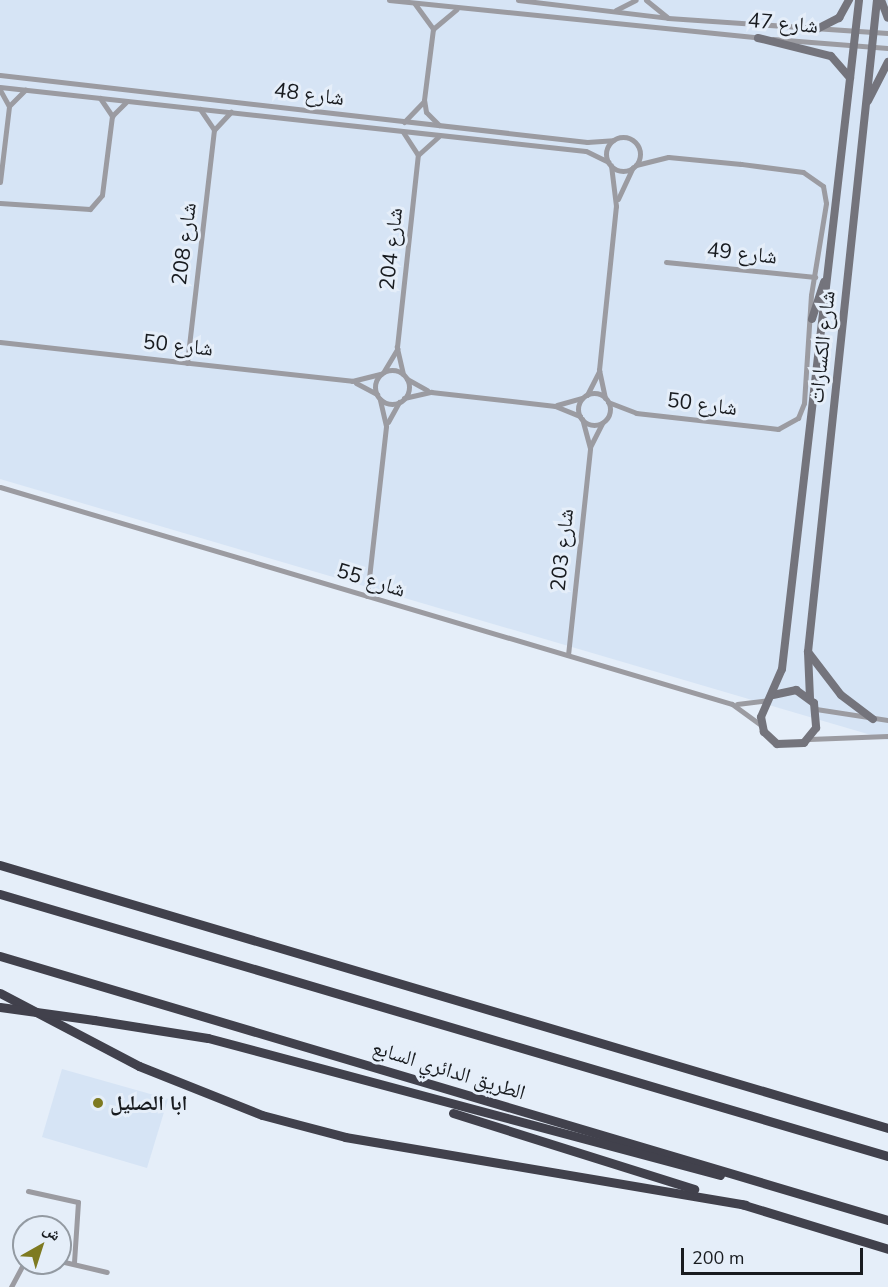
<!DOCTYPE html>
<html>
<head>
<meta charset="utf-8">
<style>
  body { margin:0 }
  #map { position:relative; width:888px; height:1287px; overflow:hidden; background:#e5eef9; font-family:"Nunito Sans","Noto Naskh Arabic",sans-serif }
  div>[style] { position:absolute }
  .built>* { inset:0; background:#d6e4f5 }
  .street>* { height:5px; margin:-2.5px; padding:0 2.5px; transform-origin:2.5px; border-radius:2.5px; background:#9b9ba1 }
  .street>.ring { margin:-2.5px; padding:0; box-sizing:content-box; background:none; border:5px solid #9b9ba1; border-radius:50% }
  .secondary>* { height:8px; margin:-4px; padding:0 4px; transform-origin:4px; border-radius:4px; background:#74747c }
  .highway>* { height:9px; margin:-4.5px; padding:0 4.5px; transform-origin:4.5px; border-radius:4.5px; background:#41414c }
  .highway-bridge>* { height:9px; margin:-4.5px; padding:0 4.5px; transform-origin:4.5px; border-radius:4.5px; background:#41414c }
  .dots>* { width:16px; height:16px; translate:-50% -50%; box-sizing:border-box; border:3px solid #e5eef9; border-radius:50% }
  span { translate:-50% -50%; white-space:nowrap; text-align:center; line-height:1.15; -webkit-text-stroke:6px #e5eef9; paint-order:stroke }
  .street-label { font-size:21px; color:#181b1f }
  .poi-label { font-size:21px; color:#181b1f; font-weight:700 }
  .left { translate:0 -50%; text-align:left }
  .north { position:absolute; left:12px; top:1215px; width:60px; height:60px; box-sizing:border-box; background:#e5eef9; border:2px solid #939aa2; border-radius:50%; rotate:39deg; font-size:16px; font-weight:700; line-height:24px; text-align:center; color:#181b1f }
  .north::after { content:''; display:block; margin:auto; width:21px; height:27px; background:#7e7a21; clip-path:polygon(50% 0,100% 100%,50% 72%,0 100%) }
  .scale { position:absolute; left:681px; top:1248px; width:182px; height:27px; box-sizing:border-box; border:3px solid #181b1f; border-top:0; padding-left:8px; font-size:18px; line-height:21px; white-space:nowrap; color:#181b1f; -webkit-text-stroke:4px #e5eef9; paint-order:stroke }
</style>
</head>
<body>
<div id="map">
  <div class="built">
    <div style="clip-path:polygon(0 0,888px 0,888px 740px,0 479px)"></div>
    <div style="clip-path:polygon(62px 1069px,168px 1099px,147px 1168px,42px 1137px)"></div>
  </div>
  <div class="street">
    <div style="left:389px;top:0;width:374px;rotate:5.8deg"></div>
    <div style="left:518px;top:0;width:151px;rotate:6.8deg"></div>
    <div style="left:668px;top:18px;width:221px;rotate:3.9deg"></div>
    <div style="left:646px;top:0;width:27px;rotate:39deg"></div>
    <div style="left:415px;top:4px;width:31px;rotate:54deg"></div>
    <div style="left:616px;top:10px;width:22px;rotate:-27deg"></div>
    <div style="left:773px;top:39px;width:115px;rotate:4.5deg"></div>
    <div style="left:0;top:75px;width:591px;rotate:6.51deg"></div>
    <div style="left:587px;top:142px;width:26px;rotate:-4deg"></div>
    <div style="left:0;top:87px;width:589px;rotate:6.23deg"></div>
    <div style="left:586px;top:151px;width:25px;rotate:26deg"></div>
    <div style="left:0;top:90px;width:18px;rotate:61deg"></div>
    <div style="left:100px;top:98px;width:22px;rotate:56deg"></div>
    <div style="left:200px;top:109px;width:25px;rotate:56deg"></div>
    <div style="left:404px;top:122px;width:28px;rotate:-46deg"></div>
    <div style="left:439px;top:125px;width:18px;rotate:-135deg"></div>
    <div style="left:426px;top:112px;width:12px;rotate:-99deg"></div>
    <div style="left:424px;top:100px;width:72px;rotate:-82.8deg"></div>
    <div style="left:433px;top:29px;width:31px;rotate:-40deg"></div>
    <div style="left:403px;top:132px;width:27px;rotate:57deg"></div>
    <div class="ring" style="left:606px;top:137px;width:29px;height:29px"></div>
    <div style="left:0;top:182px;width:77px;rotate:-83.2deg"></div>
    <div style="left:9px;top:106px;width:23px;rotate:-45deg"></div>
    <div style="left:618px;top:199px;width:35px;rotate:-65deg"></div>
    <div style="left:0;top:203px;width:90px;rotate:3.8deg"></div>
    <div style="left:90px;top:209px;width:18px;rotate:-49deg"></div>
    <div style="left:102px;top:195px;width:80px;rotate:-82.8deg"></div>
    <div style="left:112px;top:116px;width:21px;rotate:-45deg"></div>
    <div style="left:666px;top:262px;width:150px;rotate:5.7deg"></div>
    <div style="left:0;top:342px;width:354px;rotate:6.3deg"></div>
    <div style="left:352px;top:381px;width:30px;rotate:-14deg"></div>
    <div style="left:187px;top:363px;width:235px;rotate:-83.4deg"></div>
    <div style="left:214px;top:130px;width:25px;rotate:-47deg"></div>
    <div class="ring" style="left:375px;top:370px;width:29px;height:29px"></div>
    <div style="left:384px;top:371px;width:26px;rotate:-59deg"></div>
    <div style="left:403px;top:374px;width:28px;rotate:-103deg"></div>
    <div style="left:397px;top:347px;width:193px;rotate:-83.8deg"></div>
    <div style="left:418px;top:155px;width:28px;rotate:-42deg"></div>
    <div style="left:407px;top:379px;width:23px;rotate:29deg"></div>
    <div style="left:356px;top:383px;width:24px;rotate:28deg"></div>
    <div class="ring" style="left:578px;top:393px;width:27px;height:27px"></div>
    <div style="left:587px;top:395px;width:27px;rotate:-63deg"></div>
    <div style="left:404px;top:398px;width:28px;rotate:-13deg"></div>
    <div style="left:431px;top:392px;width:125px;rotate:6.4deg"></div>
    <div style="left:555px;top:406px;width:27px;rotate:22deg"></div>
    <div style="left:605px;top:398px;width:29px;rotate:-102deg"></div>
    <div style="left:599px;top:370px;width:165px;rotate:-84.1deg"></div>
    <div style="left:616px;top:206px;width:41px;rotate:-97deg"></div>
    <div style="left:608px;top:402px;width:30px;rotate:21deg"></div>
    <div style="left:636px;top:413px;width:143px;rotate:6.4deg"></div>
    <div style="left:778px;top:429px;width:23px;rotate:-29deg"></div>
    <div style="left:798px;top:418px;width:16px;rotate:-68deg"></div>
    <div style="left:804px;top:403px;width:108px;rotate:-86.3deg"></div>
    <div style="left:811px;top:295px;width:93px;rotate:-80.7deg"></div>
    <div style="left:826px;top:203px;width:17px;rotate:-100deg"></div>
    <div style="left:823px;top:186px;width:24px;rotate:-145deg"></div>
    <div style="left:803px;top:172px;width:63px;rotate:-172.6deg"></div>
    <div style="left:741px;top:164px;width:73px;rotate:-174.5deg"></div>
    <div style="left:668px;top:157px;width:33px;rotate:166deg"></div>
    <div style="left:557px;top:405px;width:26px;rotate:-16deg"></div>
    <div style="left:388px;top:422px;width:23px;rotate:-61deg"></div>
    <div style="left:590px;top:447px;width:27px;rotate:-63deg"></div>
    <div style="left:0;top:487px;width:763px;rotate:16.51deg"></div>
    <div style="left:732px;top:704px;width:37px;rotate:36deg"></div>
    <div style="left:367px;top:596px;width:171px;rotate:-83.6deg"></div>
    <div style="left:386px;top:426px;width:28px;rotate:-103deg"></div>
    <div style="left:568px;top:655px;width:208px;rotate:-83.9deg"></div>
    <div style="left:590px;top:448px;width:30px;rotate:-105deg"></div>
    <div style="left:737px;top:704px;width:31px;rotate:-7deg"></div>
    <div style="left:816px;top:709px;width:73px;rotate:8.7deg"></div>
    <div style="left:809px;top:739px;width:79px;rotate:-2.2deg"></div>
    <div style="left:28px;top:1191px;width:51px;rotate:12.4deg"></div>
    <div style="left:78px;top:1202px;width:60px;rotate:93.8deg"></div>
    <div style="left:60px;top:1261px;width:48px;rotate:13.2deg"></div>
    <div style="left:11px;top:1287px;width:27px;rotate:-62deg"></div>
  </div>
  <div class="secondary">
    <div style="left:881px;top:0;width:19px;rotate:69deg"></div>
    <div style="left:817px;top:29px;width:25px;rotate:-27deg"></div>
    <div style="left:839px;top:18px;width:21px;rotate:-61deg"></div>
    <div style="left:758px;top:38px;width:75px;rotate:13.9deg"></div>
    <div style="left:831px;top:56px;width:29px;rotate:49deg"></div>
    <div style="left:868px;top:101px;width:44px;rotate:-62.9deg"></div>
    <div style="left:812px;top:319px;width:39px;rotate:-72deg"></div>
    <div style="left:808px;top:652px;width:54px;rotate:52.5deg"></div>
    <div style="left:841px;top:695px;width:40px;rotate:37deg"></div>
    <div style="left:773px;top:695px;width:24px;rotate:-12deg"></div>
    <div style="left:796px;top:690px;width:22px;rotate:36deg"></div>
    <div style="left:814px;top:703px;width:25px;rotate:85deg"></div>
    <div style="left:816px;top:728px;width:19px;rotate:129deg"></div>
    <div style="left:804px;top:743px;width:27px;rotate:178deg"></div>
    <div style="left:777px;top:744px;width:18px;rotate:-137deg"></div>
    <div style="left:764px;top:732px;width:15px;rotate:-101deg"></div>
    <div style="left:761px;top:717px;width:52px;rotate:-66.4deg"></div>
    <div style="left:782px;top:669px;width:673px;rotate:-83.43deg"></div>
    <div style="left:810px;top:698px;width:46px;rotate:-92.5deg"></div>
    <div style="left:808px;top:652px;width:656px;rotate:-83.96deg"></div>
  </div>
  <div class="highway">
    <div style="left:0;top:865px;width:926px;rotate:16.5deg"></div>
    <div style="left:0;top:894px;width:926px;rotate:16.44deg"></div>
    <div style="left:0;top:956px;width:926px;rotate:16.56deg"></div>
    <div style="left:0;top:993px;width:157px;rotate:27.7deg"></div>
    <div style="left:139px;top:1066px;width:132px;rotate:21.7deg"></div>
    <div style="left:262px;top:1115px;width:86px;rotate:14.8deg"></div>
    <div style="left:345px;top:1137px;width:406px;rotate:9.6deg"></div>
    <div style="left:94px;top:1020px;width:115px;rotate:9deg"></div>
    <div style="left:208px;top:1038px;width:530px;rotate:14.98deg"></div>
    <div style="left:453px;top:1113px;width:253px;rotate:17.5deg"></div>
    <div style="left:741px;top:1204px;width:154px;rotate:17deg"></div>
  </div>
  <div class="highway-bridge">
    <div style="left:0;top:1007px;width:95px;rotate:7.9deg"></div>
  </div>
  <div class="dots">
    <div style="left:98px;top:1103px;background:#7e7a21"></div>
  </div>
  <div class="street-label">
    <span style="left:783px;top:23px;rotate:5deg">شارع 47</span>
    <span style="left:309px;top:94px;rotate:7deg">شارع 48</span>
    <span style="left:184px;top:244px;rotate:-83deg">شارع 208</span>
    <span style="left:391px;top:249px;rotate:-84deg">شارع 204</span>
    <span style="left:742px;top:253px;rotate:6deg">شارع 49</span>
    <span style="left:178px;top:345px;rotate:6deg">شارع 50</span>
    <span style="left:822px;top:347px;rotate:-84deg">شارع الكسارات</span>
    <span style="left:702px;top:404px;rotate:7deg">شارع 50</span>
    <span style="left:562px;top:550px;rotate:-84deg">شارع 203</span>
    <span style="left:371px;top:580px;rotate:17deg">شارع 55</span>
    <span style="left:449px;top:1070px;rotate:17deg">الطريق الدائري السابع</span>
  </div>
  <div class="poi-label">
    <span class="left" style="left:110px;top:1103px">ابا الصليل</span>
  </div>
  <div class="north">ش</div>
  <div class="scale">200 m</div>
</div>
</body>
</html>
